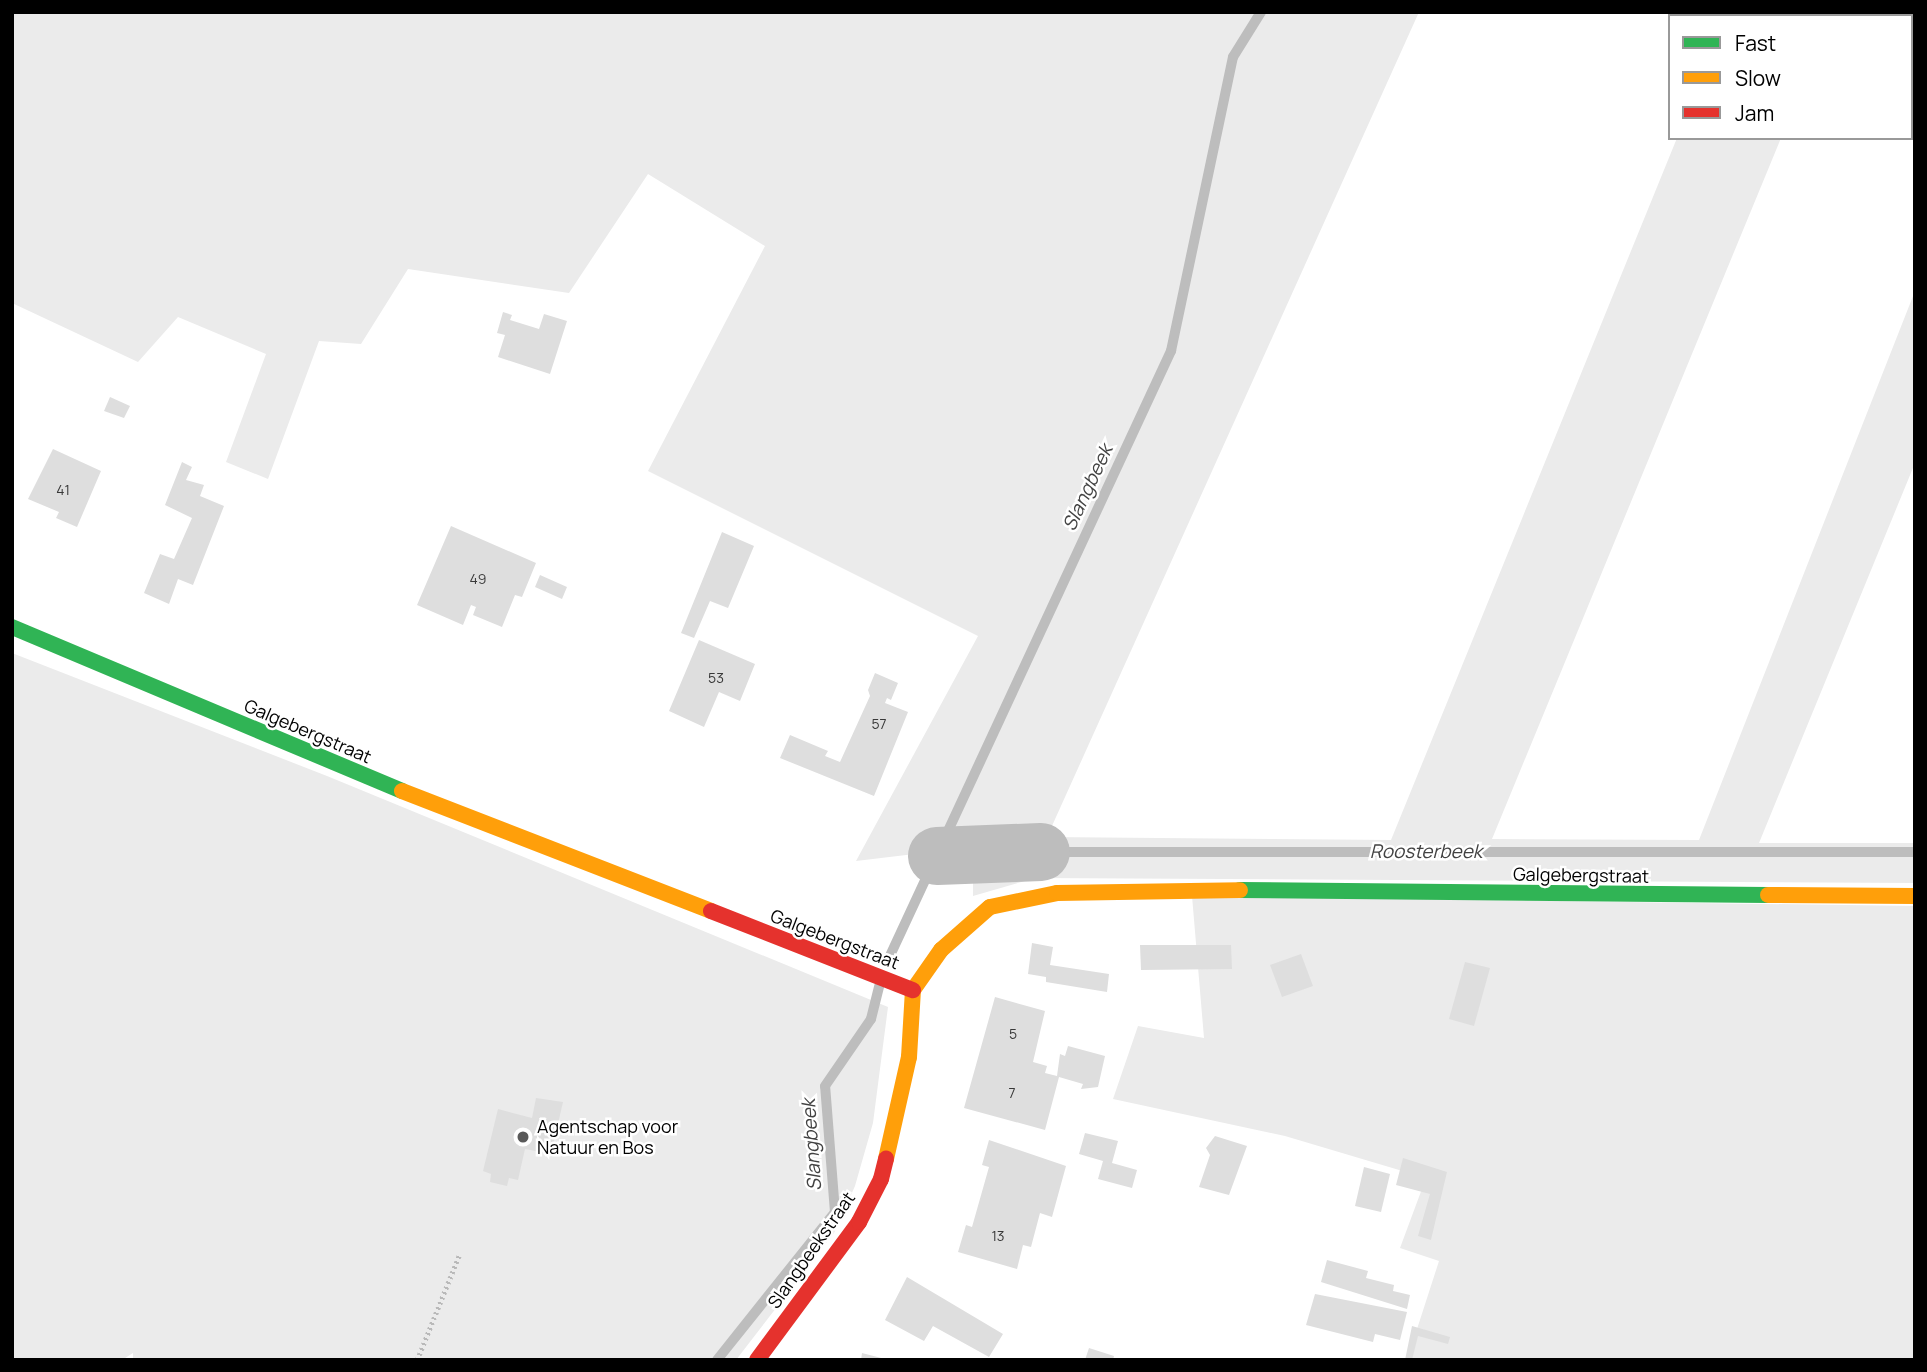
<!DOCTYPE html>
<html>
<head>
<meta charset="utf-8">
<style>
  body { margin:0 }
  #map { position:relative; width:1927px; height:1372px; overflow:hidden; background:#fff; font-family:Manrope,sans-serif }
  div>[style] { position:absolute }
  .green>* { inset:0; background:#ebebeb }
  .stream>* { height:10px; margin:-5px; padding:0 5px; transform-origin:5px; border-radius:5px; background:#bdbdbd }
  .river>* { height:58px; margin:-29px; padding:0 29px; transform-origin:29px; border-radius:29px; background:#bdbdbd }
  .building>* { inset:0; background:#dedede }
  .path>* { height:4.5px; margin-top:-2.25px; transform-origin:0; background:repeating-linear-gradient(90deg,#b9b9b9 0 2px,transparent 0 5.5px) }
  .fast>* { height:16px; margin:-8px; padding:0 8px; transform-origin:8px; border-radius:8px; background:#30b455 }
  .slow>* { height:16px; margin:-8px; padding:0 8px; transform-origin:8px; border-radius:8px; background:#ff9f0a }
  .jam>* { height:16px; margin:-8px; padding:0 8px; transform-origin:8px; border-radius:8px; background:#e5322d }
  .dots>* { width:19px; height:19px; translate:-50% -50%; box-sizing:border-box; border:4px solid #fff; border-radius:50% }
  span { translate:-50% -50%; white-space:nowrap; text-align:center; line-height:1.15; -webkit-text-stroke:5px #fff; paint-order:stroke }
  .number-label { font-size:14px; color:#383838 }
  .number-label span { -webkit-text-stroke-width:0 }
  .street-label { font-size:18px; color:#000 }
  .poi-label { font-size:18px; color:#000 }
  .left { translate:0 -50%; text-align:left }
  .water-label { font-size:19px; color:#424242; font-style:italic }
  .frame { position:absolute; inset:0; border:14px solid #000; pointer-events:none }
  .legend { position:absolute; left:1668px; top:14px; width:245px; height:126px; box-sizing:border-box; background:#fff; border:2px solid #999; margin:0; padding:9px 12px; list-style:none; font-size:21px; color:#000 }
  .legend li { display:flex; align-items:center; gap:14px; height:35px }
  .legend b { width:35px; border:2px solid #999 }
</style>
</head>
<body>
<div id="map">
  <div class="green">
    <div style="clip-path:polygon(12px 12px,1419px 12px,1047px 837px,1391px 840px,1677px 138px,1781px 138px,1492px 839px,1699px 840px,1915px 291px,1915px 463px,1759px 843px,1915px 843px,1915px 883px,1035px 878px,973px 896px,973px 847px,856px 861px,978px 636px,648px 471px,765px 246px,648px 174px,569px 293px,408px 269px,361px 344px,319px 341px,268px 479px,226px 462px,266px 354px,178px 317px,138px 362px,12px 303px)"></div>
    <div style="clip-path:polygon(1729px 12px,1834px 12px,1727px 16px)"></div>
    <div style="clip-path:polygon(12px 653px,327px 776px,888px 1007px,873px 1123px,855px 1186px,834px 1233px,736px 1360px,133px 1360px,133px 1353px,122px 1360px,12px 1360px)"></div>
    <div style="clip-path:polygon(1192px 896px,1915px 906px,1915px 1360px,1407px 1360px,1439px 1261px,1400px 1248px,1426px 1178px,1285px 1136px,1113px 1099px,1138px 1026px,1204px 1038px)"></div>
  </div>
  <div class="stream">
    <div style="left:1041px;top:852px;width:874px"></div>
    <div style="left:888px;top:960px;width:672px;rotate:-65.08deg"></div>
    <div style="left:1171px;top:351px;width:300px;rotate:-78.1deg"></div>
    <div style="left:1233px;top:57px;width:53px;rotate:-58.1deg"></div>
    <div style="left:717px;top:1360px;width:189px;rotate:-51.4deg"></div>
    <div style="left:835px;top:1212px;width:126px;rotate:-94.5deg"></div>
    <div style="left:825px;top:1086px;width:81px;rotate:-55.5deg"></div>
    <div style="left:871px;top:1019px;width:34px;rotate:-76deg"></div>
  </div>
  <div class="river">
    <div style="left:937px;top:856px;width:104px;rotate:-2.2deg"></div>
  </div>
  <div class="building">
    <div style="clip-path:polygon(503px 312px,512px 315px,510px 320px,539px 329px,544px 314px,567px 321px,550px 374px,498px 357px,505px 335px,497px 333px)"></div>
    <div style="clip-path:polygon(110px 397px,130px 406px,124px 418px,104px 411px)"></div>
    <div style="clip-path:polygon(53px 449px,101px 471px,77px 527px,56px 518px,59px 512px,28px 499px)"></div>
    <div style="clip-path:polygon(182px 462px,192px 467px,186px 480px,204px 485px,200px 496px,224px 506px,193px 585px,178px 579px,169px 604px,144px 593px,160px 554px,174px 559px,192px 518px,165px 505px)"></div>
    <div style="clip-path:polygon(451px 526px,536px 563px,522px 597px,515px 595px,502px 627px,473px 615px,476px 607px,471px 605px,463px 625px,417px 605px)"></div>
    <div style="clip-path:polygon(722px 532px,754px 546px,728px 608px,710px 601px,694px 638px,681px 633px)"></div>
    <div style="clip-path:polygon(540px 575px,567px 587px,562px 599px,535px 587px)"></div>
    <div style="clip-path:polygon(699px 640px,755px 664px,740px 701px,719px 692px,704px 727px,669px 711px)"></div>
    <div style="clip-path:polygon(875px 673px,898px 683px,891px 700px,887px 698px,885px 703px,908px 712px,874px 796px,780px 758px,790px 735px,828px 751px,825px 756px,840px 762px,870px 696px,868px 690px)"></div>
    <div style="clip-path:polygon(1032px 943px,1053px 947px,1050px 965px,1109px 974px,1107px 992px,1046px 982px,1046px 977px,1028px 974px)"></div>
    <div style="clip-path:polygon(1140px 945px,1231px 945px,1232px 969px,1141px 970px)"></div>
    <div style="clip-path:polygon(1301px 954px,1313px 986px,1282px 997px,1270px 965px)"></div>
    <div style="clip-path:polygon(1465px 962px,1490px 968px,1474px 1026px,1449px 1019px)"></div>
    <div style="clip-path:polygon(995px 997px,1045px 1011px,1033px 1062px,1047px 1066px,1045px 1073px,1057px 1076px,1060px 1054px,1065px 1056px,1068px 1046px,1105px 1056px,1098px 1087px,1081px 1089px,1083px 1084px,1059px 1077px,1045px 1130px,964px 1108px)"></div>
    <div style="clip-path:polygon(536px 1098px,563px 1102px,551px 1154px,525px 1149px,518px 1180px,509px 1178px,507px 1186px,490px 1182px,491px 1174px,483px 1171px,498px 1109px,532px 1118px)"></div>
    <div style="clip-path:polygon(1085px 1133px,1118px 1141px,1112px 1163px,1137px 1170px,1132px 1188px,1098px 1179px,1103px 1161px,1079px 1154px)"></div>
    <div style="clip-path:polygon(1215px 1136px,1247px 1146px,1229px 1195px,1199px 1187px,1210px 1155px,1206px 1148px)"></div>
    <div style="clip-path:polygon(989px 1140px,1066px 1166px,1052px 1217px,1040px 1213px,1031px 1247px,1023px 1245px,1017px 1269px,958px 1252px,966px 1225px,972px 1227px,989px 1167px,982px 1165px)"></div>
    <div style="clip-path:polygon(1403px 1158px,1447px 1172px,1431px 1240px,1418px 1236px,1430px 1194px,1396px 1185px)"></div>
    <div style="clip-path:polygon(1364px 1167px,1390px 1174px,1381px 1212px,1355px 1206px)"></div>
    <div style="clip-path:polygon(1327px 1260px,1368px 1271px,1366px 1278px,1394px 1285px,1393px 1291px,1410px 1295px,1407px 1309px,1321px 1282px)"></div>
    <div style="clip-path:polygon(907px 1277px,1003px 1334px,989px 1357px,933px 1326px,924px 1341px,885px 1320px)"></div>
    <div style="clip-path:polygon(1315px 1294px,1407px 1312px,1400px 1340px,1375px 1334px,1373px 1342px,1306px 1325px)"></div>
    <div style="clip-path:polygon(1412px 1326px,1450px 1337px,1448px 1344px,1418px 1336px,1412px 1360px,1405px 1360px)"></div>
    <div style="clip-path:polygon(1089px 1348px,1114px 1356px,1113px 1360px,1085px 1360px)"></div>
    <div style="clip-path:polygon(862px 1353px,885px 1359px,885px 1360px,861px 1360px)"></div>
  </div>
  <div class="path">
    <div style="left:417px;top:1360px;width:115px;rotate:-68.1deg"></div>
  </div>
  <div class="fast">
    <div style="left:12px;top:627px;width:423px;rotate:22.8deg"></div>
    <div style="left:1240px;top:890px;width:528px;rotate:0.54deg"></div>
  </div>
  <div class="slow">
    <div style="left:402px;top:791px;width:331px;rotate:21.2deg"></div>
    <div style="left:1768px;top:895px;width:147px;rotate:0.4deg"></div>
    <div style="left:913px;top:990px;width:49px;rotate:-55deg"></div>
    <div style="left:941px;top:950px;width:65px;rotate:-41.3deg"></div>
    <div style="left:990px;top:907px;width:68px;rotate:-11.8deg"></div>
    <div style="left:1057px;top:893px;width:183px;rotate:-0.9deg"></div>
    <div style="left:886px;top:1159px;width:105px;rotate:-77.3deg"></div>
    <div style="left:909px;top:1057px;width:67px;rotate:-86.6deg"></div>
  </div>
  <div class="jam">
    <div style="left:711px;top:911px;width:217px;rotate:21.4deg"></div>
    <div style="left:757px;top:1360px;width:172px;rotate:-53.5deg"></div>
    <div style="left:859px;top:1222px;width:48px;rotate:-62.9deg"></div>
    <div style="left:881px;top:1179px;width:21px;rotate:-76deg"></div>
  </div>
  <div class="dots">
    <div style="left:523px;top:1137px;background:#595959"></div>
  </div>
  <div class="number-label">
    <span style="left:63px;top:490px">41</span>
    <span style="left:478px;top:579px">49</span>
    <span style="left:716px;top:678px">53</span>
    <span style="left:879px;top:724px">57</span>
    <span style="left:1013px;top:1034px">5</span>
    <span style="left:1012px;top:1093px">7</span>
    <span style="left:998px;top:1236px">13</span>
  </div>
  <div class="street-label">
    <span style="left:308px;top:731px;rotate:23deg">Galgebergstraat</span>
    <span style="left:1581px;top:875px;rotate:1deg">Galgebergstraat</span>
    <span style="left:835px;top:939px;rotate:21deg">Galgebergstraat</span>
    <span style="left:811px;top:1250px;rotate:-55deg">Slangbeekstraat</span>
  </div>
  <div class="poi-label">
    <span class="left" style="left:537px;top:1137px">Agentschap voor<br>Natuur en Bos</span>
  </div>
  <div class="water-label">
    <span style="left:1088px;top:488px;rotate:-65deg">Slangbeek</span>
    <span style="left:1426px;top:852px">Roosterbeek</span>
    <span style="left:812px;top:1145px;rotate:-94deg">Slangbeek</span>
  </div>
  <div class="frame"></div>
  <ul class="legend">
  <li><b style="height:9px;background:#30b455"></b>Fast</li>
  <li><b style="height:9px;background:#ff9f0a"></b>Slow</li>
  <li><b style="height:9px;background:#e5322d"></b>Jam</li>
  </ul>
</div>
</body>
</html>
